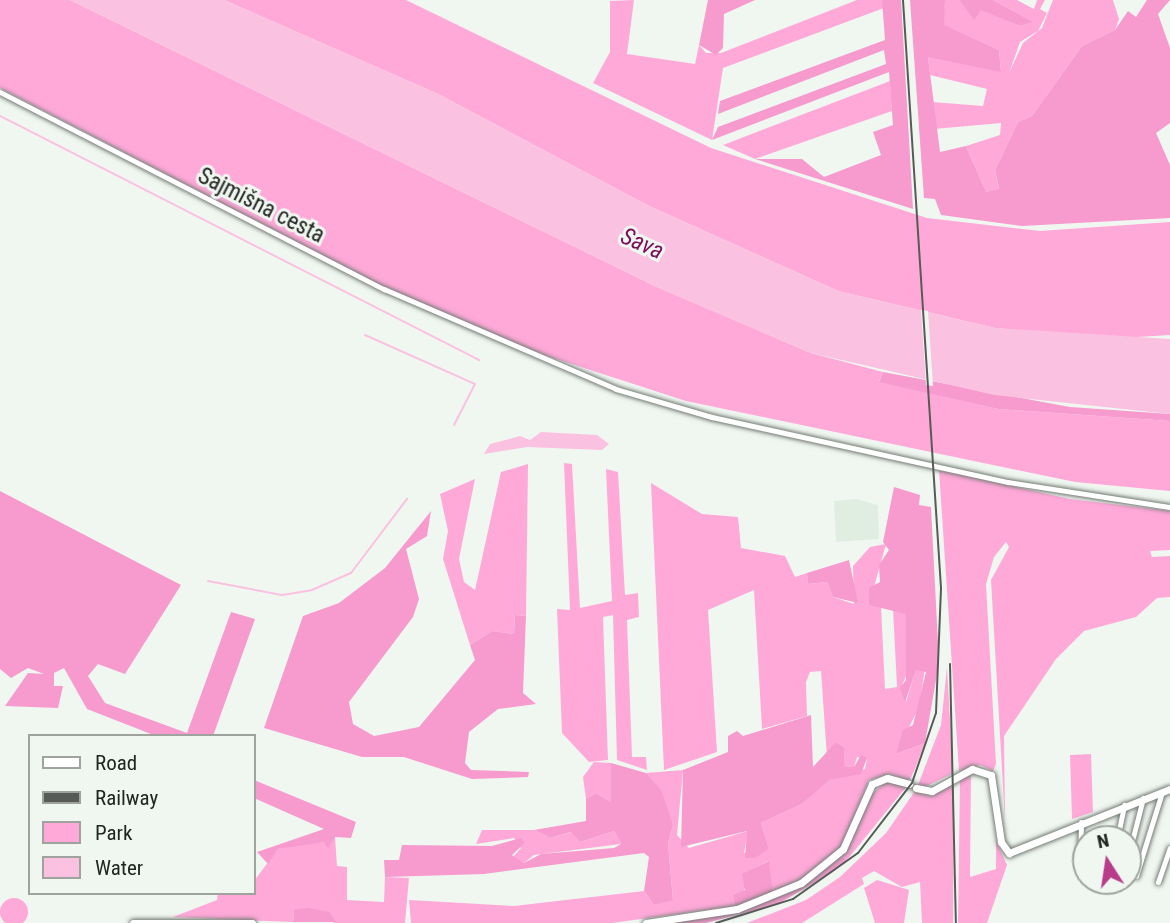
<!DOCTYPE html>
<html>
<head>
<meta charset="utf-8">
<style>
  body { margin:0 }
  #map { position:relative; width:1170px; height:923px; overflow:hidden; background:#f0f7f1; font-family:"Roboto Condensed",sans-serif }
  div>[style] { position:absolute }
  .built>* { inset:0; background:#e0eee2 }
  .green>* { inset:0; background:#ffa9d9 }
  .round { border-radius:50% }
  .forest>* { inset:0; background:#f79ace }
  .water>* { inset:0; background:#fbc1e0 }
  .pier>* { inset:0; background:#f0f7f1 }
  .stream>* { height:2px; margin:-1px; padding:0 1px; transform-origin:1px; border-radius:1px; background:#fbc1e0 }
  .roads { filter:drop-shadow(0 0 2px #747b75) drop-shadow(0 0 2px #747b75) }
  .minor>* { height:5px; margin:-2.5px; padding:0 2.5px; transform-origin:2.5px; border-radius:2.5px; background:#fff }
  .major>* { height:7px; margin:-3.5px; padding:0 3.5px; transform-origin:3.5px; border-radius:3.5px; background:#fff }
  .rail>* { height:2px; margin:-1px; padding:0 1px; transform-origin:1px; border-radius:1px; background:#575b58 }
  span { translate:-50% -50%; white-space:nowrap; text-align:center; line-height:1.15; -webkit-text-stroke:6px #f0f7f1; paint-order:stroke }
  .street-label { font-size:23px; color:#222522 }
  .water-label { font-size:24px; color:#7d0f5a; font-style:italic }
  .legend { position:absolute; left:28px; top:734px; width:228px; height:161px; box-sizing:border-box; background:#f0f7f1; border:2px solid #9ea39e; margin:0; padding:9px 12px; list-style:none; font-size:21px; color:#222522 }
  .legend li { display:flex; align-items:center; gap:14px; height:35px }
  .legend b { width:35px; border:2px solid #9ea39e }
  .north { position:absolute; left:1072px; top:825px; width:70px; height:70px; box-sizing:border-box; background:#f0f7f1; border:2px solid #9ea39e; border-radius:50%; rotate:348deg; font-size:19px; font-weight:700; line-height:28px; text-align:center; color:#222522 }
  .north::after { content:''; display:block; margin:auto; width:24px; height:32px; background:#b93c8b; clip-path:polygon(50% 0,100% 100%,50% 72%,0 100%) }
</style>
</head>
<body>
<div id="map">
  <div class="built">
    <div style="clip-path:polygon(856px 499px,878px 505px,879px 539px,836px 542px,834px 501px)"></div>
  </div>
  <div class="green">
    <div style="clip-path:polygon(0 0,70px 0,657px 287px,811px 353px,883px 372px,879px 381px,998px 409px,1170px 421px,1170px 491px,1075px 482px,686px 401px,513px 345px,386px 288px,0 88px)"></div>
    <div style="clip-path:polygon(224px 0,406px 0,711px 148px,927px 218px,1040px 231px,1170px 222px,1170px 335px,1105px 339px,995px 328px,838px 291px,649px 206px,438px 94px)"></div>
    <div style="clip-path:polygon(634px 0,627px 54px,695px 64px,699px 45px,706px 53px,721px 53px,857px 0,882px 0,884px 8px,723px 68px,712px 140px,593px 83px,610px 52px,610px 1px)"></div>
    <div style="clip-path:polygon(945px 0,959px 0,974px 19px,981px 9px,1020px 26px,1032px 22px,993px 0,1017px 0,1034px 9px,1037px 0,1045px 0,1040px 9px,1047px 13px,1038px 31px,1020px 42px,1009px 73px,1023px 43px,1042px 28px,1053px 0,1113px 0,1119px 19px,1115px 30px,1082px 46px,1032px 116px,1018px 122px,995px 170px,999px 190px,986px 192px,966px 146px,1000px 135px,1001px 123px,934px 129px,932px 102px,983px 106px,987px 89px,930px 75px,928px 56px,1001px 71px,999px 50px,943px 25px)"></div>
    <div style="clip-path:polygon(890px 81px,892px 111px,755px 159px,723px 145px)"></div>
    <div style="clip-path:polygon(564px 463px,572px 464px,580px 608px,612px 601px,606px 469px,618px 472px,625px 595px,638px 593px,639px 617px,627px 620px,632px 757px,646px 757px,647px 770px,617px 760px,613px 615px,603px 617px,608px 760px,589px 762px,562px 733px,557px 609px,570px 610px)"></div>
    <div style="clip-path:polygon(528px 464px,526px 616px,515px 615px,514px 634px,492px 631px,470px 645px,443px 559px,448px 531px,440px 494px,475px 479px,459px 559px,464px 582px,475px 590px,501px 472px)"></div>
    <div style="clip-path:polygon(939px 470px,1070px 499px,1170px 511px,1170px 550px,1150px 551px,1152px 557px,1170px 556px,1170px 597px,1157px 598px,1136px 617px,1084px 631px,1056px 659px,1004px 736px,1005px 821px,991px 580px,1009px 547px,1006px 542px,994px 557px,986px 584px,996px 764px,993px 771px,980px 765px,959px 771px)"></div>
    <div style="clip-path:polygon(651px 483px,702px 514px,738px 517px,741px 548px,785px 556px,795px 577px,807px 573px,808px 584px,827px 582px,833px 597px,854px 604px,853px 566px,870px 547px,886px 544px,869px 605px,881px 606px,885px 689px,897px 687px,893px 609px,906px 613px,906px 676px,901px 688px,906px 702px,916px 669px,925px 668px,919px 707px,896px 754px,925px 743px,915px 769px,909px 781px,890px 774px,869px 780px,843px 844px,814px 872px,773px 894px,768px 861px,755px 868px,736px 906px,612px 923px,411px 923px,409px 900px,514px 906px,644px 891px,654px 905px,673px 899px,668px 843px,673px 825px,646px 773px,683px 770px,677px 835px,689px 848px,748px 831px,744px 853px,769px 849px,761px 823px,802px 804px,828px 780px,865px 769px,867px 759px,857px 757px,854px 767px,844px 766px,844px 747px,836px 742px,827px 758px,821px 671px,810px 672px,806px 682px,807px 716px,762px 729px,754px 590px,708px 610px,717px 752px,664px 770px)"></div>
    <div style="clip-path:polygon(947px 667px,953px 773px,925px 787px,918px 785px,941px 725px)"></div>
    <div style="clip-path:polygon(1091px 754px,1093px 812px,1072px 819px,1070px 755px)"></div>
    <div style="clip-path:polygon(594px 762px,611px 763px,611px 802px,596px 793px,586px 799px,583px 777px)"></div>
    <div style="clip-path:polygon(971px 773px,970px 877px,996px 869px,996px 841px,1007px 865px,987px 923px,958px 923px,960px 778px)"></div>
    <div style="clip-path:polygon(887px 781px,907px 786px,847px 860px,842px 856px,866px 799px)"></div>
    <div style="clip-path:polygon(954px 782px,953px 923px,922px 923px,920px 882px,902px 887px,874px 871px,862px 878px,864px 884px,802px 923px,747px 923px,806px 900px,840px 877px,886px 833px,915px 791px,932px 796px)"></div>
    <div style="clip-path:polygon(482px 830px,534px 830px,550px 838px,572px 832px,580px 842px,614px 831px,621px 844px,534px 855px,524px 863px,512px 858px,521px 848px,514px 838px,476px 844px)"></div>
    <div style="clip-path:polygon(335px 837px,337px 866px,347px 867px,347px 900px,384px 902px,385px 877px,409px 878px,405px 923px,335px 923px,294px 910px,293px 922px,173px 917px,217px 900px,218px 893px,254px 893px,254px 881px,278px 849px)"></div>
    <div style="clip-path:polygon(877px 880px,909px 890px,904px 923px,875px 923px,864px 888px)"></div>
    <div class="round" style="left:0;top:898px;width:28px;height:28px"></div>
  </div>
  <div class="forest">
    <div style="clip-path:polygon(708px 0,755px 0,724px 14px,723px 48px,716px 55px,699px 45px)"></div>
    <div style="clip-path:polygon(882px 0,901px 0,913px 209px,755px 159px,802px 159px,824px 177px,881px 155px,873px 132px,893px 125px,889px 72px,712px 140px,718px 127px,886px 64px,884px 50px,718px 114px,720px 101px,885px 40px)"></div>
    <div style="clip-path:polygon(910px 0,945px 0,944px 25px,999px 50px,1001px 72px,928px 57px,940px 152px,966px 146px,986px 192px,999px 189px,995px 170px,1018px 122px,1032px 116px,1082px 46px,1115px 30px,1128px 11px,1136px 17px,1147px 0,1170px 0,1158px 14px,1170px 48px,1170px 123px,1156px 133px,1170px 165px,1170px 218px,1022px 226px,941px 215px,935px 199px,924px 198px)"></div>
    <div style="clip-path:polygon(959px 0,993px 0,1033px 22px,1020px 26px,981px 10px,974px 20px)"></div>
    <div style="clip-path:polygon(883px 372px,1070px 407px,1170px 414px,1170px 421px,998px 409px,879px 382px)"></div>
    <div style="clip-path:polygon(894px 487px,920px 495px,919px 505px,931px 507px,939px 663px,925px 743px,896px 754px,903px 730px,913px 725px,926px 672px,916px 670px,905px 702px,900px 688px,906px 680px,906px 614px,869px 605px,869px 588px,880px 582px,879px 565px,889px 550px,883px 542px)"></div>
    <div style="clip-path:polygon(0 491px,181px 585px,125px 674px,98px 664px,88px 676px,105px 703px,187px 733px,231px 612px,255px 619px,213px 736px,156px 736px,87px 709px,64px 668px,54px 673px,54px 686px,63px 686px,58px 708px,5px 706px,28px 673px,44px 674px,28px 668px,11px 678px,0 669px)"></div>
    <div style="clip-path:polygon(431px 511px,427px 536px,406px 549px,419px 599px,413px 617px,349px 702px,353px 724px,374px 736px,419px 727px,475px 660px,470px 645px,492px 631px,514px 634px,515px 615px,526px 616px,523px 693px,536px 704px,498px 709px,469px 732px,465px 763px,471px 770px,529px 772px,528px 777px,472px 779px,404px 757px,362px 757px,264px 728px,303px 616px,339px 603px,385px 568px)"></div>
    <div style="clip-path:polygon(849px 560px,858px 603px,833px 597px,827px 582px,808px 584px,807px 573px)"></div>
    <div style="clip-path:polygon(811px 715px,813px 767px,836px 742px,844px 747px,844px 766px,854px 767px,861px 755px,867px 758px,861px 774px,829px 780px,802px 804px,761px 823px,769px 849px,755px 858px,745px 858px,747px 831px,681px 847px,683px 770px,728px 752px,728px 736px,737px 731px,743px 736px)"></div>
    <div style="clip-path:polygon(611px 763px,646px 773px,661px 790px,673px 825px,668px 843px,673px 900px,654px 905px,644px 891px,649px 857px,644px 853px,484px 874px,385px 877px,384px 860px,399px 860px,402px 845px,492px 846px,521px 838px,525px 843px,512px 855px,524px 863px,541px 854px,614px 848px,621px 844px,614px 831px,580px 842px,571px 832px,550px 838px,534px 830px,586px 821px,586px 799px,596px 793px,611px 802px)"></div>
    <div style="clip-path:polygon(254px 780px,356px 822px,351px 838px,335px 837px,328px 848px,324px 842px,278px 849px,268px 864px,257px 852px,324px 829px,254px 798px)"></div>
    <div style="clip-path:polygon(842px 856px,847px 860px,833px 872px,778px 904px,706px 923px,665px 923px,758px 905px,812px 880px)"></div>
    <div style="clip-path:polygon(769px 861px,773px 894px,736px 906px,733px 895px,745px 890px,742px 874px)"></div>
    <div style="clip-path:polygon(308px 908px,329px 912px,336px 922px,293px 922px,294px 910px)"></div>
  </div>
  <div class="water">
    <div style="clip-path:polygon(70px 0,224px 0,438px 94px,649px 206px,838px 291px,995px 328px,1170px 339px,1170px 414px,994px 395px,811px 353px,657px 287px)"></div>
    <div style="clip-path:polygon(541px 432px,597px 435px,609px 444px,602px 450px,527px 447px,484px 454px,490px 444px,520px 436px,530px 440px)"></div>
  </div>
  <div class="pier">
    <div style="clip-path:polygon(921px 310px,928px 311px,933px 386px,926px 385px)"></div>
  </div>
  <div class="stream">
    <div style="left:0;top:116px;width:538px;rotate:26.99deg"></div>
    <div style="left:365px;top:335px;width:120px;rotate:24deg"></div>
    <div style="left:475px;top:384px;width:46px;rotate:117.1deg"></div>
    <div style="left:208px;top:581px;width:75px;rotate:10.7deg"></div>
    <div style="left:282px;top:595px;width:30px;rotate:-9deg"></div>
    <div style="left:312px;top:590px;width:43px;rotate:-23.6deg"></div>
    <div style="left:351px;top:573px;width:93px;rotate:-52.9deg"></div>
  </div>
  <div class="roads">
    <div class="minor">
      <div style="left:0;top:92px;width:432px;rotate:27.2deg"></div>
      <div style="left:384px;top:289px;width:253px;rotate:23.3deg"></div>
      <div style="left:616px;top:389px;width:100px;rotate:16.3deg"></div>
      <div style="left:712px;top:417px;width:303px;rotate:12.4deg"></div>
      <div style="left:1008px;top:482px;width:164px;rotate:8.8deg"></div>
      <div style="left:1117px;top:839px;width:35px;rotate:-78deg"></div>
      <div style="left:1128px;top:857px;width:61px;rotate:-75.7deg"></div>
      <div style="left:1080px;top:864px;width:42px;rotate:-88.6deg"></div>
      <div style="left:1136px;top:876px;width:88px;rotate:-72.8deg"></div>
      <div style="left:1158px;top:882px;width:36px;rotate:-71deg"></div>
    </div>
    <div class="major">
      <div style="left:916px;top:788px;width:16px;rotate:11deg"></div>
      <div style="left:932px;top:791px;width:46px;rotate:-28.8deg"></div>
      <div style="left:972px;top:769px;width:20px;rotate:18deg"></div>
      <div style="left:991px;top:775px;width:68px;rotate:81.5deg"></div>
      <div style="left:1001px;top:842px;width:14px;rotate:54deg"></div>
      <div style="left:1009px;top:853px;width:173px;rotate:-21.7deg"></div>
      <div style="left:133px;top:923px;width:119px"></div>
      <div style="left:646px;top:923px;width:92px;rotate:-8.7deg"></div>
      <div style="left:737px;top:909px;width:69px;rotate:-22.1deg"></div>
      <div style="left:801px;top:883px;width:54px;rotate:-39deg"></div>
      <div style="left:843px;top:849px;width:71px;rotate:-66deg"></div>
      <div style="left:872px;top:784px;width:16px;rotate:-22deg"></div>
      <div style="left:887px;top:778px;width:23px;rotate:15deg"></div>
    </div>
  </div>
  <div class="rail">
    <div style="left:950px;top:664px;width:259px;rotate:88.7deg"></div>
    <div style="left:716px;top:923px;width:81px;rotate:-17.3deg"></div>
    <div style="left:793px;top:899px;width:80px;rotate:-35.3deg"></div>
    <div style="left:858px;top:853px;width:88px;rotate:-52.4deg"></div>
    <div style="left:912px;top:783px;width:74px;rotate:-71.1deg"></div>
    <div style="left:936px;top:713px;width:125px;rotate:-87.7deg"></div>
    <div style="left:941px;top:588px;width:589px;rotate:-93.7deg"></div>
  </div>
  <div class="street-label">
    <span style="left:261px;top:206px;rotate:27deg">Sajmišna cesta</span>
  </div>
  <div class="water-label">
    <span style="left:642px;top:244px;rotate:24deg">Sava</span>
  </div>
  <ul class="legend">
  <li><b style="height:9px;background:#fff"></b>Road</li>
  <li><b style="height:9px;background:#575b58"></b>Railway</li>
  <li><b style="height:19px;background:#ffa9d9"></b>Park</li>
  <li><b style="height:19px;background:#fbc1e0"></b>Water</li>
  </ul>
  <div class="north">N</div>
</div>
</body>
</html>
